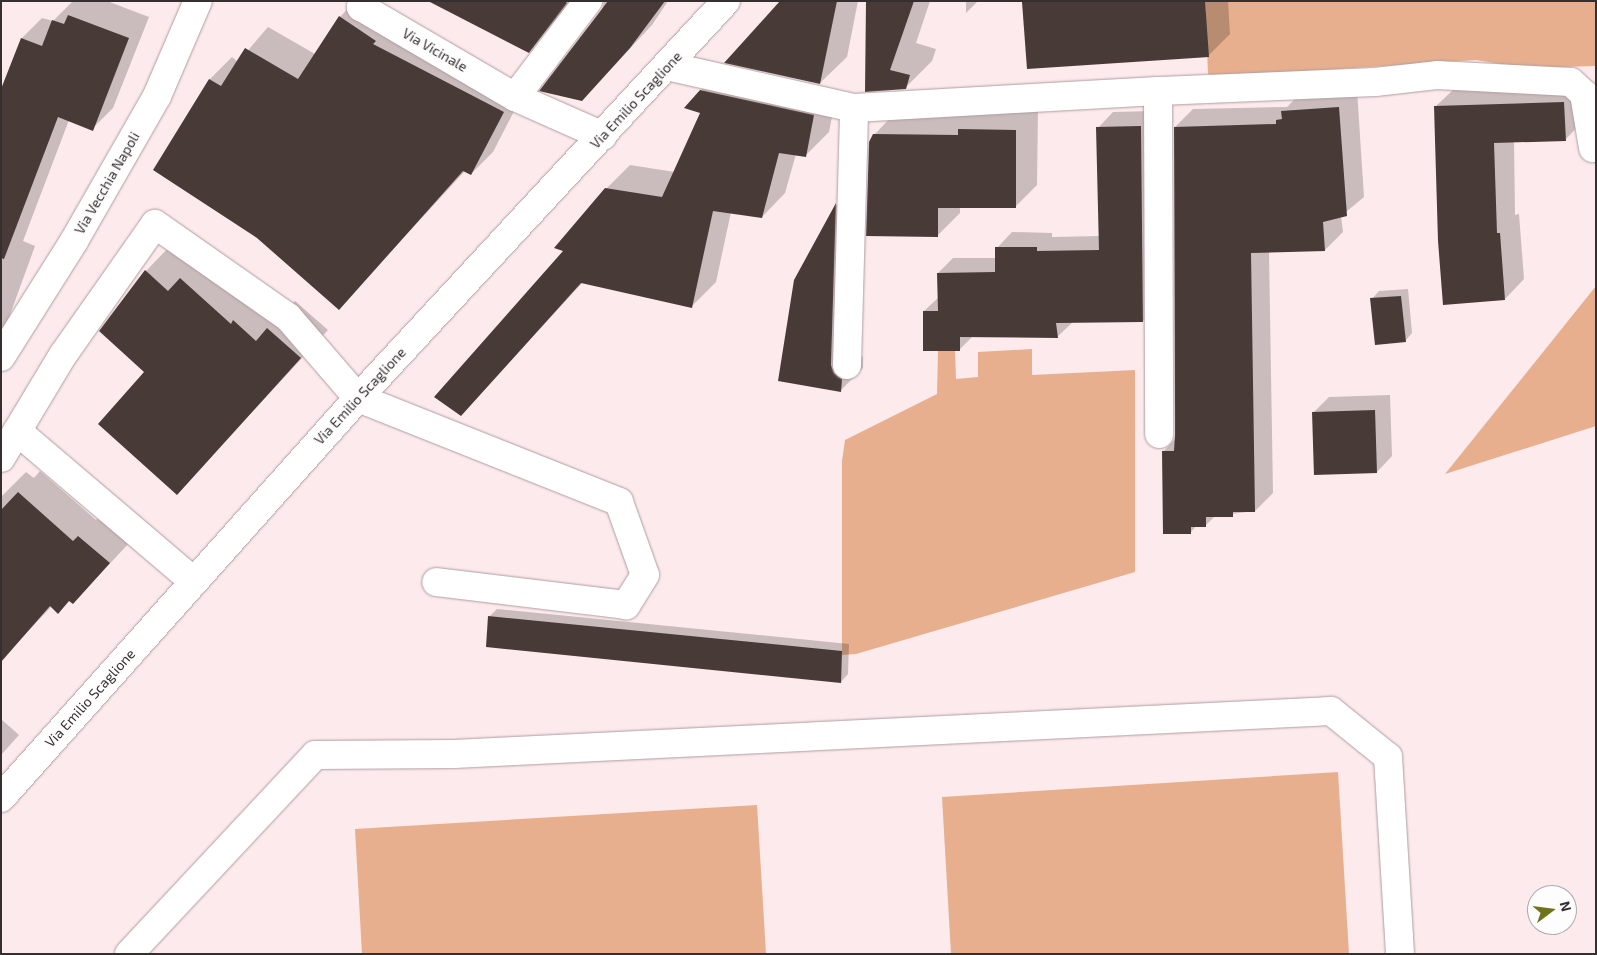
<!DOCTYPE html>
<html>
<head>
<meta charset="utf-8">
<style>
  body { margin:0 }
  #map { position:relative; width:1597px; height:955px; overflow:hidden; background:#fdeaed; font-family:"Exo 2",sans-serif }
  div>[style] { position:absolute }
  .green>* { inset:0; background:#e7af8e }
  .shadow>* { inset:0; background:#0003 }
  .building>* { inset:0; background:#483a37 }
  .roads { filter:drop-shadow(0 0 1px #ae9d9f) drop-shadow(0 0 1px #ae9d9f) }
  .minor>* { height:28px; margin:-14px; padding:0 14px; transform-origin:14px; border-radius:14px; background:#fff }
  .major>* { height:28px; margin:-14px; padding:0 14px; transform-origin:14px; border-radius:14px; background:#fff }
  span { translate:-50% -50%; white-space:nowrap; text-align:center; line-height:1.15; -webkit-text-stroke:5px #fdfdfd; paint-order:stroke }
  .street-label { font-size:14px; color:#362f30 }
  .frame { position:absolute; inset:0; border:2px solid #362f30; pointer-events:none }
  .north { position:absolute; left:1527px; top:885px; width:50px; height:50px; box-sizing:border-box; background:#fdfdfd; border:1px solid #adabab; border-radius:50%; rotate:75deg; font-size:14px; font-weight:700; line-height:20px; text-align:center; color:#362f30 }
  .north::after { content:''; display:block; margin:auto; width:18px; height:22px; background:#6d741c; clip-path:polygon(50% 0,100% 100%,50% 72%,0 100%) }
</style>
</head>
<body>
<div id="map">
  <div class="green">
    <div style="clip-path:polygon(1205px 1px,1596px 1px,1596px 66px,1525px 68px,1476px 60px,1216px 77px,1208px 74px)"></div>
    <div style="clip-path:polygon(1596px 286px,1596px 426px,1445px 474px)"></div>
    <div style="clip-path:polygon(1032px 349px,1032px 375px,1135px 370px,1135px 572px,856px 654px,842px 655px,842px 461px,845px 440px,937px 394px,938px 351px,955px 351px,956px 379px,978px 377px,978px 352px)"></div>
    <div style="clip-path:polygon(1338px 772px,1349px 954px,951px 954px,942px 797px)"></div>
    <div style="clip-path:polygon(757px 805px,766px 954px,362px 954px,355px 829px)"></div>
  </div>
  <div class="shadow">
    <div style="clip-path:polygon(73px 1px,107px 1px,149px 17px,113px 108px,92px 129px,69px 120px,23px 241px,35px 246px,7px 323px,1px 329px,1px 93px,22px 38px,42px 18px,53px 21px)"></div>
    <div style="clip-path:polygon(355px 1px,525px 90px,493px 152px,471px 174px,465px 171px,339px 308px,258px 237px,155px 170px,210px 79px,232px 57px,238px 62px,268px 27px,315px 54px,340px 17px)"></div>
    <div style="clip-path:polygon(430px 1px,572px 1px,528px 52px)"></div>
    <div style="clip-path:polygon(604px 1px,668px 1px,652px 25px,582px 100px)"></div>
    <div style="clip-path:polygon(782px 1px,858px 1px,847px 57px,820px 83px)"></div>
    <div style="clip-path:polygon(867px 1px,930px 1px,916px 43px,936px 49px,932px 61px,905px 88px,866px 90px)"></div>
    <div style="clip-path:polygon(966px 1px,978px 1px,966px 13px)"></div>
    <div style="clip-path:polygon(1026px 1px,1228px 1px,1230px 34px,1208px 56px,1024px 4px)"></div>
    <div style="clip-path:polygon(725px 66px,837px 91px,829px 132px,805px 156px,796px 154px,785px 193px,762px 217px,731px 212px,716px 282px,692px 306px,583px 282px,461px 415px,606px 189px,630px 165px,675px 172px,702px 112px,701px 90px)"></div>
    <div style="clip-path:polygon(1583px 84px,1584px 120px,1565px 140px,1514px 141px,1515px 215px,1519px 214px,1524px 279px,1505px 299px,1435px 107px,1455px 88px)"></div>
    <div style="clip-path:polygon(1357px 90px,1364px 197px,1341px 216px,1343px 232px,1325px 250px,1269px 252px,1273px 493px,1255px 511px,1215px 516px,1206px 525px,1197px 525px,1191px 532px,1163px 452px,1175px 439px,1175px 127px,1193px 109px,1287px 107px,1300px 94px)"></div>
    <div style="clip-path:polygon(1038px 108px,1037px 185px,1015px 207px,960px 207px,960px 213px,938px 235px,874px 135px,896px 112px)"></div>
    <div style="clip-path:polygon(1155px 111px,1158px 305px,1143px 321px,1073px 322px,1057px 337px,973px 336px,960px 349px,924px 311px,939px 297px,938px 273px,953px 258px,996px 258px,997px 248px,1012px 232px,1052px 233px,1052px 237px,1100px 236px,1098px 128px,1113px 112px)"></div>
    <div style="clip-path:polygon(857px 183px,855px 351px,863px 357px,863px 368px,841px 390px,796px 280px,837px 204px)"></div>
    <div style="clip-path:polygon(173px 243px,283px 313px,295px 301px,328px 330px,177px 493px,146px 372px,101px 331px,146px 271px)"></div>
    <div style="clip-path:polygon(1408px 289px,1412px 333px,1405px 341px,1372px 299px,1379px 291px)"></div>
    <div style="clip-path:polygon(1390px 395px,1392px 456px,1377px 472px,1314px 412px,1329px 397px)"></div>
    <div style="clip-path:polygon(40px 471px,96px 520px,101px 515px,131px 541px,73px 603px,70px 600px,52px 606px,12px 648px,1px 649px,1px 497px,26px 472px,34px 478px)"></div>
    <div style="clip-path:polygon(497px 609px,849px 644px,848px 674px,841px 682px,489px 617px)"></div>
    <div style="clip-path:polygon(1px 719px,19px 735px,1px 755px)"></div>
  </div>
  <div class="building">
    <div style="clip-path:polygon(428px 1px,565px 1px,567px 3px,529px 53px)"></div>
    <div style="clip-path:polygon(608px 1px,665px 1px,630px 48px,582px 101px,539px 91px)"></div>
    <div style="clip-path:polygon(780px 1px,837px 1px,820px 84px,724px 63px)"></div>
    <div style="clip-path:polygon(866px 1px,914px 1px,890px 70px,910px 75px,906px 89px,865px 92px)"></div>
    <div style="clip-path:polygon(1205px 1px,1209px 57px,1027px 69px,1022px 2px)"></div>
    <div style="clip-path:polygon(68px 15px,129px 38px,93px 131px,58px 117px,4px 259px,1px 258px,1px 89px,21px 38px,42px 46px,52px 20px,64px 24px)"></div>
    <div style="clip-path:polygon(339px 16px,376px 41px,373px 44px,504px 112px,471px 175px,463px 171px,339px 310px,257px 238px,153px 170px,209px 79px,221px 86px,245px 48px,298px 79px)"></div>
    <div style="clip-path:polygon(700px 90px,814px 115px,806px 157px,779px 153px,762px 218px,713px 211px,692px 308px,581px 283px,461px 416px,434px 397px,563px 251px,554px 248px,605px 188px,662px 197px,700px 113px,684px 108px)"></div>
    <div style="clip-path:polygon(1564px 102px,1566px 141px,1494px 143px,1497px 233px,1500px 233px,1505px 300px,1443px 305px,1438px 241px,1434px 106px)"></div>
    <div style="clip-path:polygon(1339px 107px,1347px 216px,1323px 222px,1325px 251px,1251px 253px,1255px 512px,1233px 512px,1233px 517px,1206px 517px,1206px 527px,1191px 527px,1191px 534px,1163px 534px,1162px 451px,1174px 451px,1175px 434px,1174px 127px,1276px 124px,1276px 120px,1282px 119px,1281px 111px)"></div>
    <div style="clip-path:polygon(1141px 126px,1143px 322px,1056px 323px,1058px 338px,960px 337px,960px 351px,923px 351px,923px 311px,938px 311px,937px 273px,995px 272px,995px 247px,1037px 247px,1037px 251px,1099px 250px,1096px 127px)"></div>
    <div style="clip-path:polygon(958px 129px,1016px 130px,1016px 208px,938px 208px,938px 237px,866px 236px,869px 142px,873px 134px,958px 135px)"></div>
    <div style="clip-path:polygon(836px 203px,831px 365px,834px 373px,842px 379px,841px 392px,778px 381px,794px 280px)"></div>
    <div style="clip-path:polygon(145px 270px,168px 291px,180px 278px,231px 324px,233px 320px,256px 341px,267px 328px,301px 358px,177px 495px,98px 424px,144px 372px,99px 331px)"></div>
    <div style="clip-path:polygon(1401px 296px,1406px 342px,1375px 345px,1370px 298px)"></div>
    <div style="clip-path:polygon(1375px 410px,1377px 473px,1314px 475px,1312px 412px)"></div>
    <div style="clip-path:polygon(18px 492px,73px 541px,78px 536px,110px 563px,73px 604px,69px 601px,58px 614px,50px 606px,1px 662px,1px 510px)"></div>
    <div style="clip-path:polygon(488px 616px,842px 651px,841px 683px,486px 647px)"></div>
  </div>
  <div class="roads">
    <div class="minor">
      <div style="left:364px;top:1px;width:7px;rotate:117deg"></div>
      <div style="left:361px;top:7px;width:178px;rotate:30.3deg"></div>
      <div style="left:515px;top:97px;width:96px;rotate:23.9deg"></div>
      <div style="left:667px;top:66px;width:192px;rotate:12.7deg"></div>
      <div style="left:854px;top:108px;width:304px;rotate:-3.2deg"></div>
      <div style="left:1158px;top:91px;width:217px;rotate:-2.4deg"></div>
      <div style="left:1375px;top:82px;width:62px;rotate:-6.4deg"></div>
      <div style="left:1437px;top:75px;width:134px;rotate:3deg"></div>
      <div style="left:1571px;top:82px;width:18px;rotate:43deg"></div>
      <div style="left:1584px;top:94px;width:55px;rotate:80.5deg"></div>
      <div style="left:1158px;top:91px;width:343px;rotate:89.8deg"></div>
      <div style="left:515px;top:97px;width:121px;rotate:-52.8deg"></div>
      <div style="left:1px;top:357px;width:137px;rotate:-57.8deg"></div>
      <div style="left:74px;top:241px;width:167px;rotate:-60.2deg"></div>
      <div style="left:157px;top:96px;width:103px;rotate:-66.7deg"></div>
      <div style="left:847px;top:365px;width:257px;rotate:-88.4deg"></div>
      <div style="left:17px;top:431px;width:231px;rotate:40.4deg"></div>
      <div style="left:1px;top:458px;width:120px;rotate:-59deg"></div>
      <div style="left:63px;top:355px;width:160px;rotate:-54.9deg"></div>
      <div style="left:155px;top:224px;width:162px;rotate:35deg"></div>
      <div style="left:288px;top:317px;width:107px;rotate:49.2deg"></div>
      <div style="left:358px;top:398px;width:281px;rotate:21.7deg"></div>
      <div style="left:619px;top:502px;width:77px;rotate:70.4deg"></div>
      <div style="left:645px;top:575px;width:36px;rotate:122deg"></div>
      <div style="left:626px;top:605px;width:191px;rotate:-173.1deg"></div>
      <div style="left:129px;top:954px;width:272px;rotate:-46.9deg"></div>
      <div style="left:315px;top:755px;width:139px;rotate:-0.4deg"></div>
      <div style="left:454px;top:754px;width:878px;rotate:-2.81deg"></div>
      <div style="left:1331px;top:711px;width:73px;rotate:38.9deg"></div>
      <div style="left:1388px;top:757px;width:197px;rotate:86.5deg"></div>
    </div>
    <div class="major">
      <div style="left:1px;top:798px;width:536px;rotate:-48.25deg"></div>
      <div style="left:358px;top:398px;width:541px;rotate:-47.17deg"></div>
    </div>
  </div>
  <div class="street-label">
    <span style="left:435px;top:50px;rotate:30deg">Via Vicinale</span>
    <span style="left:636px;top:100px;rotate:-47deg">Via Emilio Scaglione</span>
    <span style="left:107px;top:183px;rotate:-60deg">Via Vecchia Napoli</span>
    <span style="left:360px;top:396px;rotate:-47deg">Via Emilio Scaglione</span>
    <span style="left:90px;top:698px;rotate:-48deg">Via Emilio Scaglione</span>
  </div>
  <div class="frame"></div>
  <div class="north">N</div>
</div>
</body>
</html>
